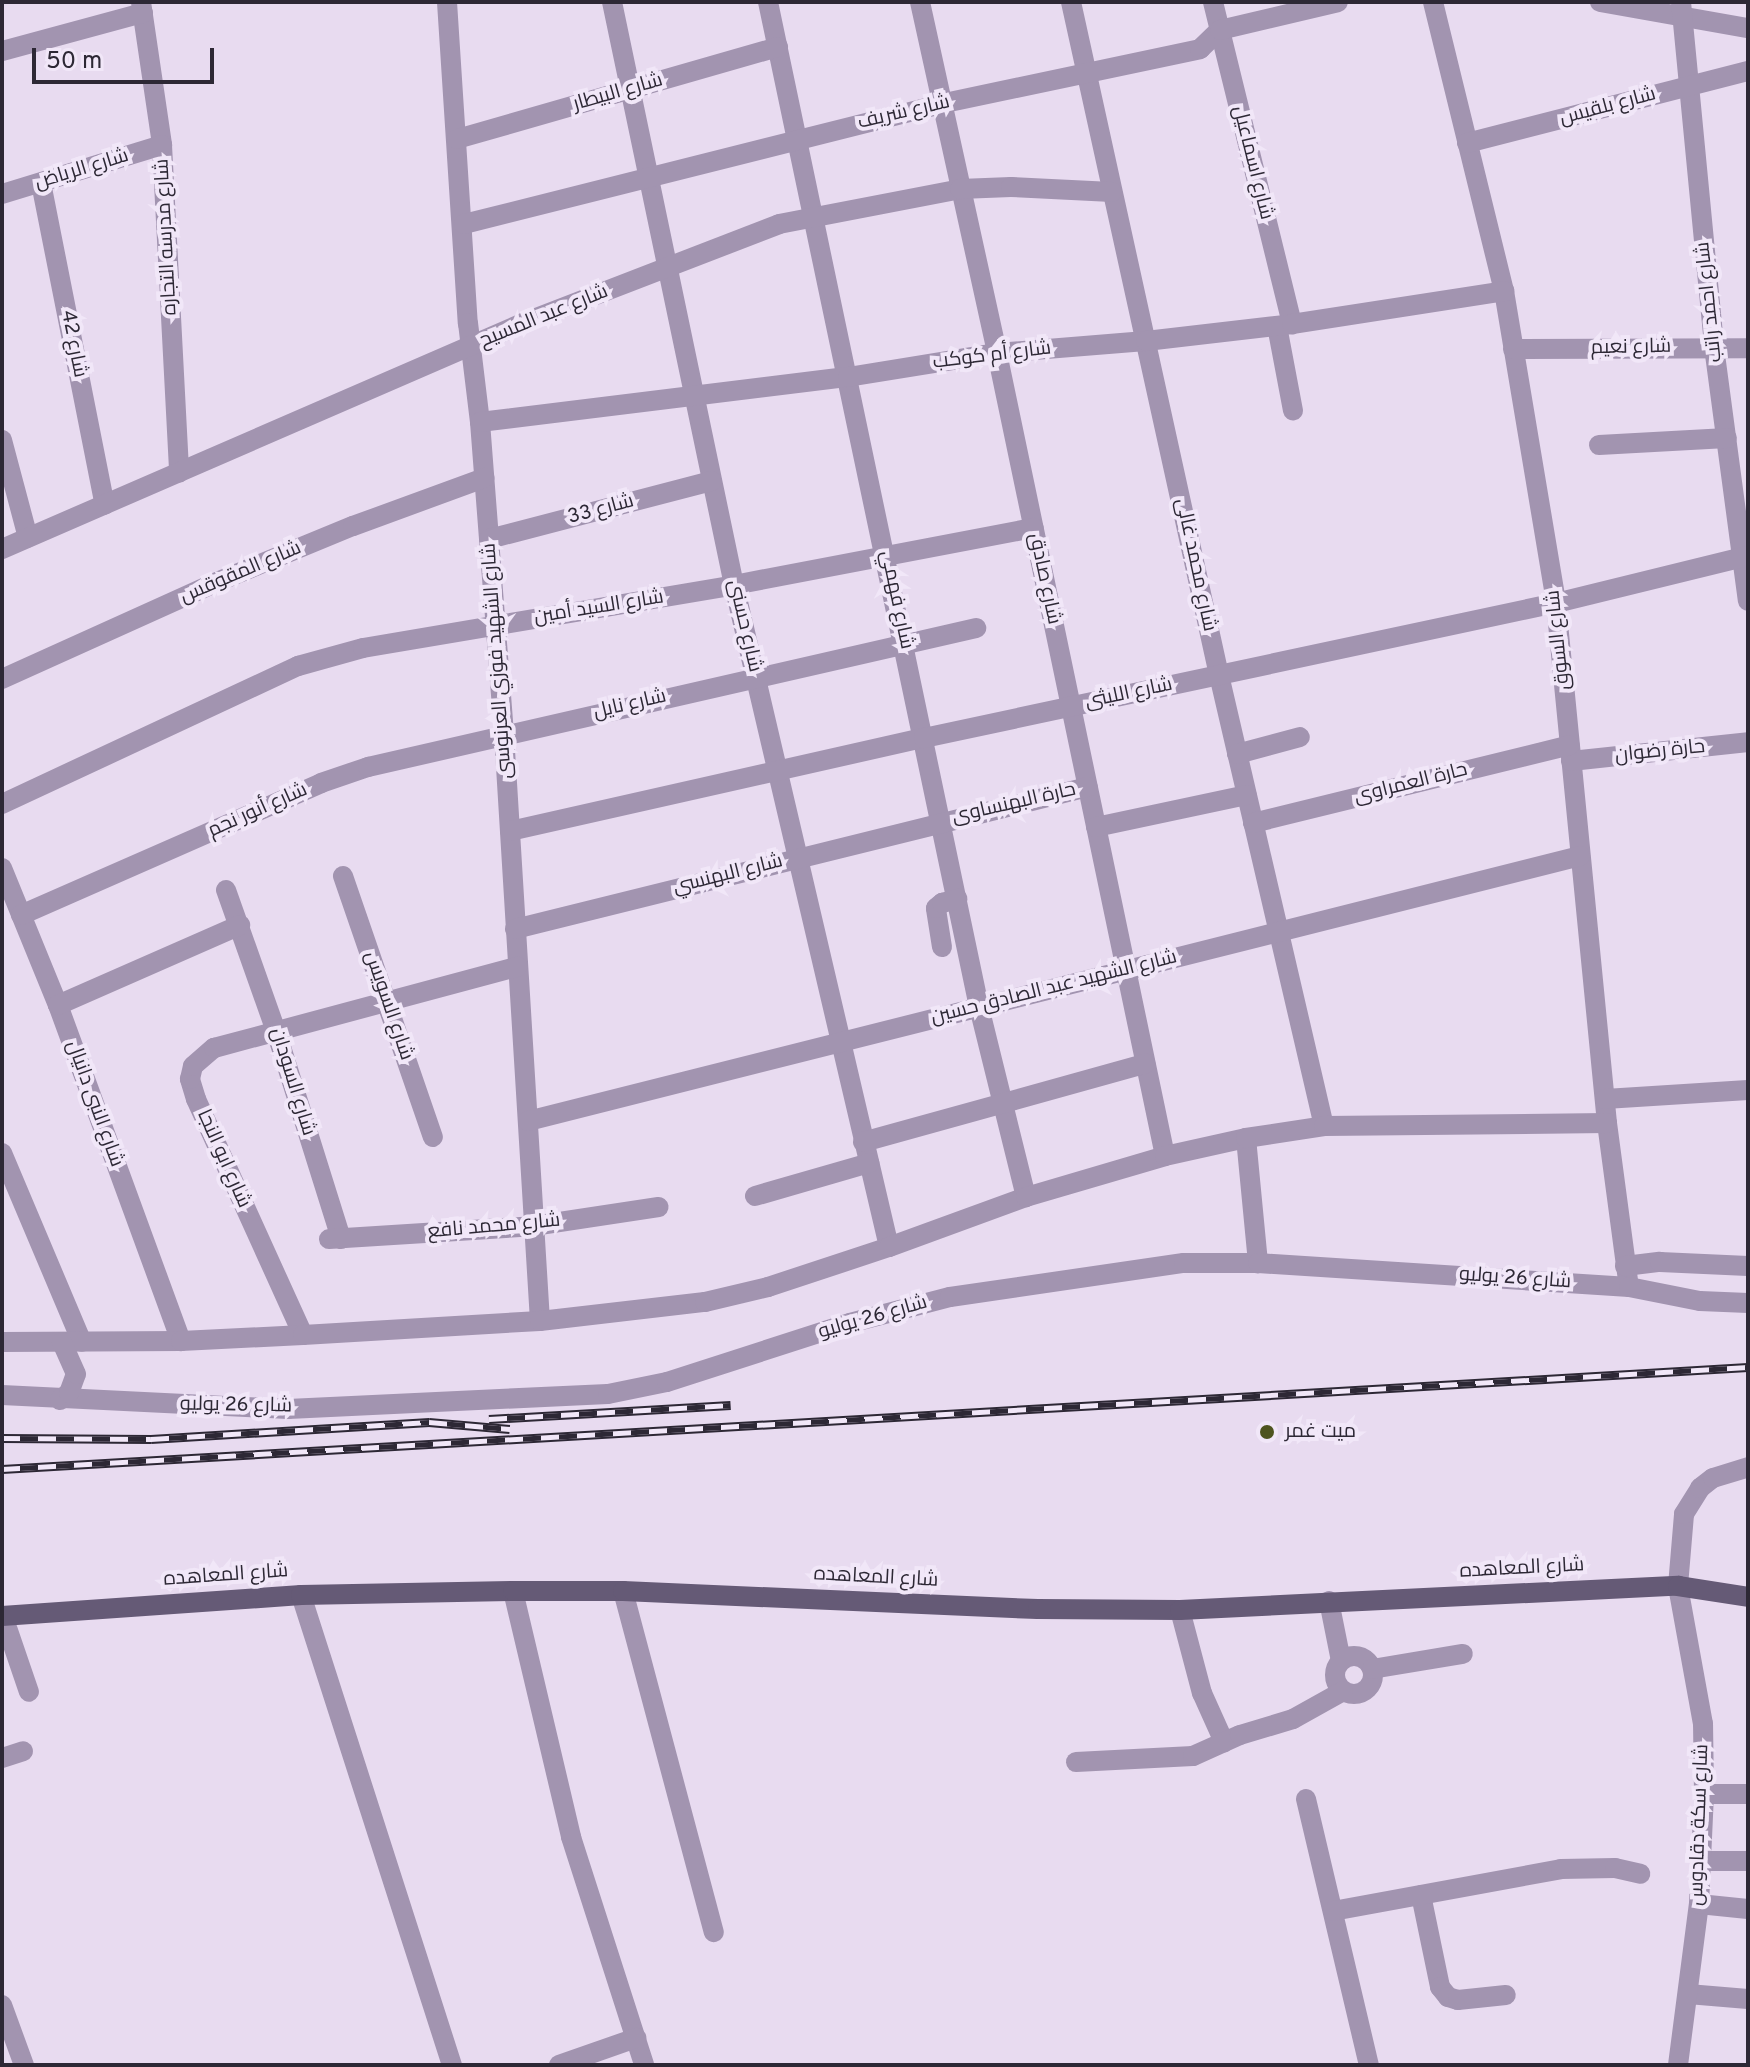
<!DOCTYPE html>
<html>
<head>
<meta charset="utf-8">
<style>
  body { margin:0 }
  #map { position:relative; width:1750px; height:2067px; overflow:hidden; background:#e8dbf0; font-family:Overpass,Cairo,sans-serif }
  div>[style] { position:absolute }
  .minor>* { height:20px; margin:-10px; padding:0 10px; transform-origin:10px; border-radius:10px; background:#a294b0 }
  .minor>.ring { margin:-10px; padding:0; box-sizing:content-box; background:none; border:20px solid #a294b0; border-radius:50% }
  .major>* { height:20px; margin:-10px; padding:0 10px; transform-origin:10px; border-radius:10px; background:#655a76 }
  .rail>* { height:9px; margin-top:-4.5px; transform-origin:0; background:repeating-linear-gradient(90deg,#f1e7f8 0 18px,#2d2835 0 36px); box-sizing:border-box; border-block:2px solid #2d2835 }
  .dots>* { width:22px; height:22px; translate:-50% -50%; box-sizing:border-box; border:4px solid #f1e7f8; border-radius:50% }
  span { translate:-50% -50%; white-space:nowrap; text-align:center; line-height:1.15; -webkit-text-stroke:8px #f1e7f8; paint-order:stroke }
  .street-label { font-size:20px; color:#2d2835 }
  .poi-label { font-size:20px; color:#2d2835 }
  .left { translate:0 -50%; text-align:left }
  .frame { position:absolute; inset:0; border:4px solid #2d2835; pointer-events:none }
  .scale { position:absolute; left:32px; top:48px; width:182px; height:36px; box-sizing:border-box; border:4px solid #2d2835; border-top:0; padding-left:10px; font-size:24px; line-height:28px; white-space:nowrap; color:#2d2835; -webkit-text-stroke:6px #f1e7f8; paint-order:stroke }
</style>
</head>
<body>
<div id="map">
  <div class="minor">
    <div style="left:141px;top:2px;width:145px;rotate:81.6deg"></div>
    <div style="left:162px;top:145px;width:328px;rotate:87deg"></div>
    <div style="left:447px;top:2px;width:322px;rotate:86.3deg"></div>
    <div style="left:468px;top:323px;width:100px;rotate:83.1deg"></div>
    <div style="left:480px;top:422px;width:313px;rotate:85.6deg"></div>
    <div style="left:504px;top:734px;width:588px;rotate:86.49deg"></div>
    <div style="left:612px;top:2px;width:596px;rotate:78.18deg"></div>
    <div style="left:734px;top:585px;width:680px;rotate:76.82deg"></div>
    <div style="left:768px;top:2px;width:1027px;rotate:78.14deg"></div>
    <div style="left:979px;top:1007px;width:196px;rotate:76.1deg"></div>
    <div style="left:920px;top:2px;width:359px;rotate:77.6deg"></div>
    <div style="left:997px;top:353px;width:820px;rotate:78.18deg"></div>
    <div style="left:1071px;top:2px;width:689px;rotate:77.6deg"></div>
    <div style="left:1219px;top:675px;width:463px;rotate:76.9deg"></div>
    <div style="left:1213px;top:2px;width:332px;rotate:76.2deg"></div>
    <div style="left:1433px;top:2px;width:298px;rotate:76.2deg"></div>
    <div style="left:1504px;top:291px;width:316px;rotate:80.5deg"></div>
    <div style="left:1556px;top:603px;width:522px;rotate:84.4deg"></div>
    <div style="left:1607px;top:1123px;width:165px;rotate:82.4deg"></div>
    <div style="left:1600px;top:2px;width:150px;rotate:10deg"></div>
    <div style="left:1681px;top:2px;width:347px;rotate:84.5deg"></div>
    <div style="left:1714px;top:347px;width:256px;rotate:82.4deg"></div>
    <div style="left:2px;top:51px;width:146px;rotate:-15.1deg"></div>
    <div style="left:457px;top:139px;width:334px;rotate:-16deg"></div>
    <div style="left:1467px;top:143px;width:290px;rotate:-14.4deg"></div>
    <div style="left:41px;top:183px;width:328px;rotate:78.8deg"></div>
    <div style="left:2px;top:194px;width:167px;rotate:-17deg"></div>
    <div style="left:464px;top:224px;width:491px;rotate:-14.1deg"></div>
    <div style="left:940px;top:104px;width:266px;rotate:-11.9deg"></div>
    <div style="left:1200px;top:49px;width:28px;rotate:-44deg"></div>
    <div style="left:1220px;top:30px;width:121px;rotate:-13.3deg"></div>
    <div style="left:1277px;top:326px;width:86px;rotate:79.3deg"></div>
    <div style="left:1513px;top:349px;width:235px;rotate:-0.2deg"></div>
    <div style="left:480px;top:422px;width:371px;rotate:-7deg"></div>
    <div style="left:848px;top:377px;width:151px;rotate:-9.2deg"></div>
    <div style="left:997px;top:353px;width:149px;rotate:-4.6deg"></div>
    <div style="left:1146px;top:341px;width:147px;rotate:-6.6deg"></div>
    <div style="left:1292px;top:324px;width:215px;rotate:-8.8deg"></div>
    <div style="left:2px;top:440px;width:101px;rotate:75.1deg"></div>
    <div style="left:1599px;top:445px;width:128px;rotate:-3.1deg"></div>
    <div style="left:489px;top:539px;width:230px;rotate:-14.6deg"></div>
    <div style="left:2px;top:549px;width:568px;rotate:-23.45deg"></div>
    <div style="left:523px;top:323px;width:274px;rotate:-21.1deg"></div>
    <div style="left:779px;top:224px;width:184px;rotate:-10.9deg"></div>
    <div style="left:960px;top:189px;width:51px;rotate:-2.2deg"></div>
    <div style="left:1011px;top:187px;width:101px;rotate:2.8deg"></div>
    <div style="left:2px;top:679px;width:230px;rotate:-24.3deg"></div>
    <div style="left:212px;top:584px;width:152px;rotate:-22.4deg"></div>
    <div style="left:353px;top:526px;width:140px;rotate:-20.1deg"></div>
    <div style="left:1237px;top:754px;width:65px;rotate:-15.1deg"></div>
    <div style="left:1571px;top:761px;width:178px;rotate:-6.1deg"></div>
    <div style="left:2px;top:804px;width:327px;rotate:-25deg"></div>
    <div style="left:298px;top:666px;width:67px;rotate:-15.5deg"></div>
    <div style="left:363px;top:648px;width:376px;rotate:-9.6deg"></div>
    <div style="left:734px;top:585px;width:305px;rotate:-10.8deg"></div>
    <div style="left:1253px;top:823px;width:326px;rotate:-13.8deg"></div>
    <div style="left:1096px;top:827px;width:154px;rotate:-12deg"></div>
    <div style="left:510px;top:831px;width:424px;rotate:-12.7deg"></div>
    <div style="left:924px;top:738px;width:646px;rotate:-12.06deg"></div>
    <div style="left:1556px;top:603px;width:198px;rotate:-13.8deg"></div>
    <div style="left:2px;top:868px;width:148px;rotate:67.8deg"></div>
    <div style="left:58px;top:1005px;width:358px;rotate:69.9deg"></div>
    <div style="left:343px;top:876px;width:276px;rotate:71deg"></div>
    <div style="left:226px;top:890px;width:150px;rotate:70.5deg"></div>
    <div style="left:276px;top:1031px;width:218px;rotate:72.6deg"></div>
    <div style="left:21px;top:915px;width:328px;rotate:-23.7deg"></div>
    <div style="left:321px;top:783px;width:50px;rotate:-18.8deg"></div>
    <div style="left:368px;top:767px;width:624px;rotate:-12.88deg"></div>
    <div style="left:515px;top:929px;width:590px;rotate:-13.92deg"></div>
    <div style="left:942px;top:947px;width:39px;rotate:-99deg"></div>
    <div style="left:936px;top:908px;width:8px;rotate:-40deg"></div>
    <div style="left:942px;top:903px;width:16px;rotate:-15deg"></div>
    <div style="left:58px;top:1005px;width:199px;rotate:-23.7deg"></div>
    <div style="left:1605px;top:1099px;width:143px;rotate:-3.6deg"></div>
    <div style="left:528px;top:1121px;width:1085px;rotate:-14.14deg"></div>
    <div style="left:1246px;top:1138px;width:126px;rotate:84.5deg"></div>
    <div style="left:863px;top:1142px;width:293px;rotate:-15.5deg"></div>
    <div style="left:2px;top:1153px;width:205px;rotate:67.1deg"></div>
    <div style="left:755px;top:1196px;width:119px;rotate:-16.1deg"></div>
    <div style="left:329px;top:1239px;width:204px;rotate:-3.6deg"></div>
    <div style="left:533px;top:1226px;width:127px;rotate:-8.6deg"></div>
    <div style="left:1625px;top:1266px;width:35px;rotate:-7deg"></div>
    <div style="left:1660px;top:1262px;width:88px;rotate:2.6deg"></div>
    <div style="left:303px;top:1335px;width:259px;rotate:-114.4deg"></div>
    <div style="left:196px;top:1099px;width:21px;rotate:-107deg"></div>
    <div style="left:190px;top:1079px;width:13px;rotate:-77deg"></div>
    <div style="left:193px;top:1066px;width:28px;rotate:-41deg"></div>
    <div style="left:214px;top:1048px;width:314px;rotate:-15deg"></div>
    <div style="left:2px;top:1342px;width:179px;rotate:-0.3deg"></div>
    <div style="left:181px;top:1341px;width:122px;rotate:-2.8deg"></div>
    <div style="left:303px;top:1335px;width:237px;rotate:-3.4deg"></div>
    <div style="left:540px;top:1321px;width:166px;rotate:-6.6deg"></div>
    <div style="left:705px;top:1302px;width:65px;rotate:-13.4deg"></div>
    <div style="left:768px;top:1287px;width:127px;rotate:-18.3deg"></div>
    <div style="left:889px;top:1247px;width:146px;rotate:-20.1deg"></div>
    <div style="left:1026px;top:1197px;width:145px;rotate:-16.4deg"></div>
    <div style="left:1165px;top:1156px;width:83px;rotate:-12.5deg"></div>
    <div style="left:1246px;top:1138px;width:79px;rotate:-8.7deg"></div>
    <div style="left:1324px;top:1126px;width:283px;rotate:-0.6deg"></div>
    <div style="left:2px;top:1395px;width:286px;rotate:2.8deg"></div>
    <div style="left:288px;top:1409px;width:320px;rotate:-2.7deg"></div>
    <div style="left:608px;top:1394px;width:60px;rotate:-11.5deg"></div>
    <div style="left:667px;top:1382px;width:192px;rotate:-17.9deg"></div>
    <div style="left:850px;top:1323px;width:103px;rotate:-14.6deg"></div>
    <div style="left:950px;top:1297px;width:236px;rotate:-8.3deg"></div>
    <div style="left:1184px;top:1263px;width:74px"></div>
    <div style="left:1258px;top:1263px;width:372px;rotate:3.7deg"></div>
    <div style="left:1629px;top:1287px;width:72px;rotate:11.2deg"></div>
    <div style="left:1700px;top:1301px;width:48px;rotate:2.4deg"></div>
    <div style="left:60px;top:1400px;width:11px;rotate:-38deg"></div>
    <div style="left:69px;top:1393px;width:20px;rotate:-70deg"></div>
    <div style="left:76px;top:1374px;width:35px;rotate:-114deg"></div>
    <div style="left:513px;top:1591px;width:253px;rotate:76.7deg"></div>
    <div style="left:571px;top:1837px;width:239px;rotate:72.2deg"></div>
    <div style="left:623px;top:1591px;width:353px;rotate:75.1deg"></div>
    <div style="left:301px;top:1595px;width:494px;rotate:72.2deg"></div>
    <div style="left:1329px;top:1601px;width:61px;rotate:78.7deg"></div>
    <div style="left:1180px;top:1610px;width:86px;rotate:75.2deg"></div>
    <div style="left:1202px;top:1693px;width:54px;rotate:65.8deg"></div>
    <div style="left:3px;top:1616px;width:80px;rotate:71.1deg"></div>
    <div class="ring" style="left:1335px;top:1656px;width:18px;height:18px"></div>
    <div style="left:1372px;top:1669px;width:92px;rotate:-9.4deg"></div>
    <div style="left:2px;top:1758px;width:22px;rotate:-18deg"></div>
    <div style="left:1076px;top:1762px;width:117px;rotate:-2.9deg"></div>
    <div style="left:1193px;top:1756px;width:51px;rotate:-24.1deg"></div>
    <div style="left:1240px;top:1735px;width:55px;rotate:-16.8deg"></div>
    <div style="left:1293px;top:1719px;width:57px;rotate:-29.2deg"></div>
    <div style="left:1704px;top:1794px;width:44px"></div>
    <div style="left:1306px;top:1799px;width:273px;rotate:76.7deg"></div>
    <div style="left:1703px;top:1861px;width:45px"></div>
    <div style="left:1421px;top:1895px;width:94px;rotate:78.3deg"></div>
    <div style="left:1440px;top:1987px;width:13px;rotate:51deg"></div>
    <div style="left:1448px;top:1997px;width:10px;rotate:17deg"></div>
    <div style="left:1458px;top:2000px;width:48px;rotate:-5.9deg"></div>
    <div style="left:1699px;top:1904px;width:49px;rotate:5.8deg"></div>
    <div style="left:1333px;top:1911px;width:232px;rotate:-10.4deg"></div>
    <div style="left:1561px;top:1869px;width:54px;rotate:-1.1deg"></div>
    <div style="left:1615px;top:1868px;width:26px;rotate:13deg"></div>
    <div style="left:1688px;top:1994px;width:60px;rotate:4.8deg"></div>
    <div style="left:2px;top:2005px;width:64px;rotate:69.9deg"></div>
    <div style="left:559px;top:2065px;width:82px;rotate:-19.3deg"></div>
    <div style="left:1678px;top:2065px;width:162px;rotate:-82.6deg"></div>
    <div style="left:1699px;top:1904px;width:110px;rotate:-87.4deg"></div>
    <div style="left:1704px;top:1794px;width:70px;rotate:-90.8deg"></div>
    <div style="left:1703px;top:1724px;width:140px;rotate:-100.3deg"></div>
    <div style="left:1678px;top:1586px;width:72px;rotate:-85.2deg"></div>
    <div style="left:1684px;top:1514px;width:31px;rotate:-58deg"></div>
    <div style="left:1700px;top:1488px;width:16px;rotate:-38deg"></div>
    <div style="left:1713px;top:1478px;width:37px;rotate:-17deg"></div>
  </div>
  <div class="major">
    <div style="left:2px;top:1616px;width:300px;rotate:-4deg"></div>
    <div style="left:301px;top:1595px;width:212px;rotate:-1.1deg"></div>
    <div style="left:513px;top:1591px;width:110px"></div>
    <div style="left:623px;top:1591px;width:415px;rotate:2.5deg"></div>
    <div style="left:1038px;top:1609px;width:142px;rotate:0.4deg"></div>
    <div style="left:1180px;top:1610px;width:499px;rotate:-2.8deg"></div>
    <div style="left:1678px;top:1586px;width:71px;rotate:8.9deg"></div>
  </div>
  <div class="rail">
    <div style="left:489px;top:1419px;width:242px;rotate:-3.3deg"></div>
    <div style="left:2px;top:1438px;width:149px;rotate:0.4deg"></div>
    <div style="left:151px;top:1439px;width:279px;rotate:-3.5deg"></div>
    <div style="left:429px;top:1422px;width:81px;rotate:4.9deg"></div>
    <div style="left:2px;top:1469px;width:1749px;rotate:-3.34deg"></div>
  </div>
  <div class="dots">
    <div style="left:1267px;top:1432px;background:#4e541f"></div>
  </div>
  <div class="street-label">
    <span style="left:618px;top:93px;rotate:-16deg">شارع البيطار</span>
    <span style="left:1608px;top:107px;rotate:-15deg">شارع بلقيس</span>
    <span style="left:904px;top:113px;rotate:-13deg">شارع شريف</span>
    <span style="left:1252px;top:163px;rotate:76deg">شارع اسماعيل</span>
    <span style="left:82px;top:170px;rotate:-17deg">شارع الرياض</span>
    <span style="left:167px;top:237px;rotate:-93deg">شارع مدرسه التجاره</span>
    <span style="left:1710px;top:302px;rotate:-96deg">شارع احمد راتب</span>
    <span style="left:544px;top:317px;rotate:-22deg">شارع عبد المسيح</span>
    <span style="left:73px;top:344px;rotate:79deg">شارع 42</span>
    <span style="left:1631px;top:348px;rotate:-1deg">شارع نعيم</span>
    <span style="left:992px;top:356px;rotate:-7deg">شارع أم كوكب</span>
    <span style="left:601px;top:510px;rotate:-15deg">شارع 33</span>
    <span style="left:1195px;top:565px;rotate:78deg">شارع محمد غالى</span>
    <span style="left:241px;top:573px;rotate:-23deg">شارع المقوقس</span>
    <span style="left:1044px;top:579px;rotate:78deg">شارع صادق</span>
    <span style="left:896px;top:600px;rotate:78deg">شارع فهمي</span>
    <span style="left:599px;top:608px;rotate:-9deg">شارع السيد أمين</span>
    <span style="left:744px;top:626px;rotate:77deg">شارع حسنى</span>
    <span style="left:1559px;top:640px;rotate:-96deg">شارع السوق</span>
    <span style="left:498px;top:661px;rotate:-94deg">شارع الشهيد فوزي العرنوسى</span>
    <span style="left:1129px;top:694px;rotate:-12deg">شارع الليثى</span>
    <span style="left:630px;top:705px;rotate:-13deg">شارع نايل</span>
    <span style="left:1660px;top:752px;rotate:-6deg">حارة رضوان</span>
    <span style="left:1411px;top:784px;rotate:-14deg">حارة العمراوى</span>
    <span style="left:1014px;top:804px;rotate:-13deg">حارة البهنساوى</span>
    <span style="left:258px;top:811px;rotate:-24deg">شارع أنور نجم</span>
    <span style="left:728px;top:875px;rotate:-14deg">شارع البهنسي</span>
    <span style="left:1054px;top:988px;rotate:-14deg">شارع الشهيد عبد الصادق حسين</span>
    <span style="left:388px;top:1006px;rotate:71deg">شارع السويس</span>
    <span style="left:292px;top:1082px;rotate:73deg">شارع السودان</span>
    <span style="left:94px;top:1104px;rotate:70deg">شارع النبى دانيال</span>
    <span style="left:223px;top:1159px;rotate:66deg">شارع ابو النجا</span>
    <span style="left:494px;top:1227px;rotate:-5deg">شارع محمد نافع</span>
    <span style="left:1515px;top:1279px;rotate:4deg">شارع 26 يوليو</span>
    <span style="left:873px;top:1318px;rotate:-16deg">شارع 26 يوليو</span>
    <span style="left:236px;top:1406px;rotate:1deg">شارع 26 يوليو</span>
    <span style="left:1522px;top:1569px;rotate:-3deg">شارع المعاهده</span>
    <span style="left:226px;top:1576px;rotate:-4deg">شارع المعاهده</span>
    <span style="left:876px;top:1578px;rotate:3deg">شارع المعاهده</span>
    <span style="left:1700px;top:1825px;rotate:-88deg">شارع سكة دقادوس</span>
  </div>
  <div class="poi-label">
    <span class="left" style="left:1285px;top:1432px">ميت غمر</span>
  </div>
  <div class="frame"></div>
  <div class="scale">50 m</div>
</div>
</body>
</html>
